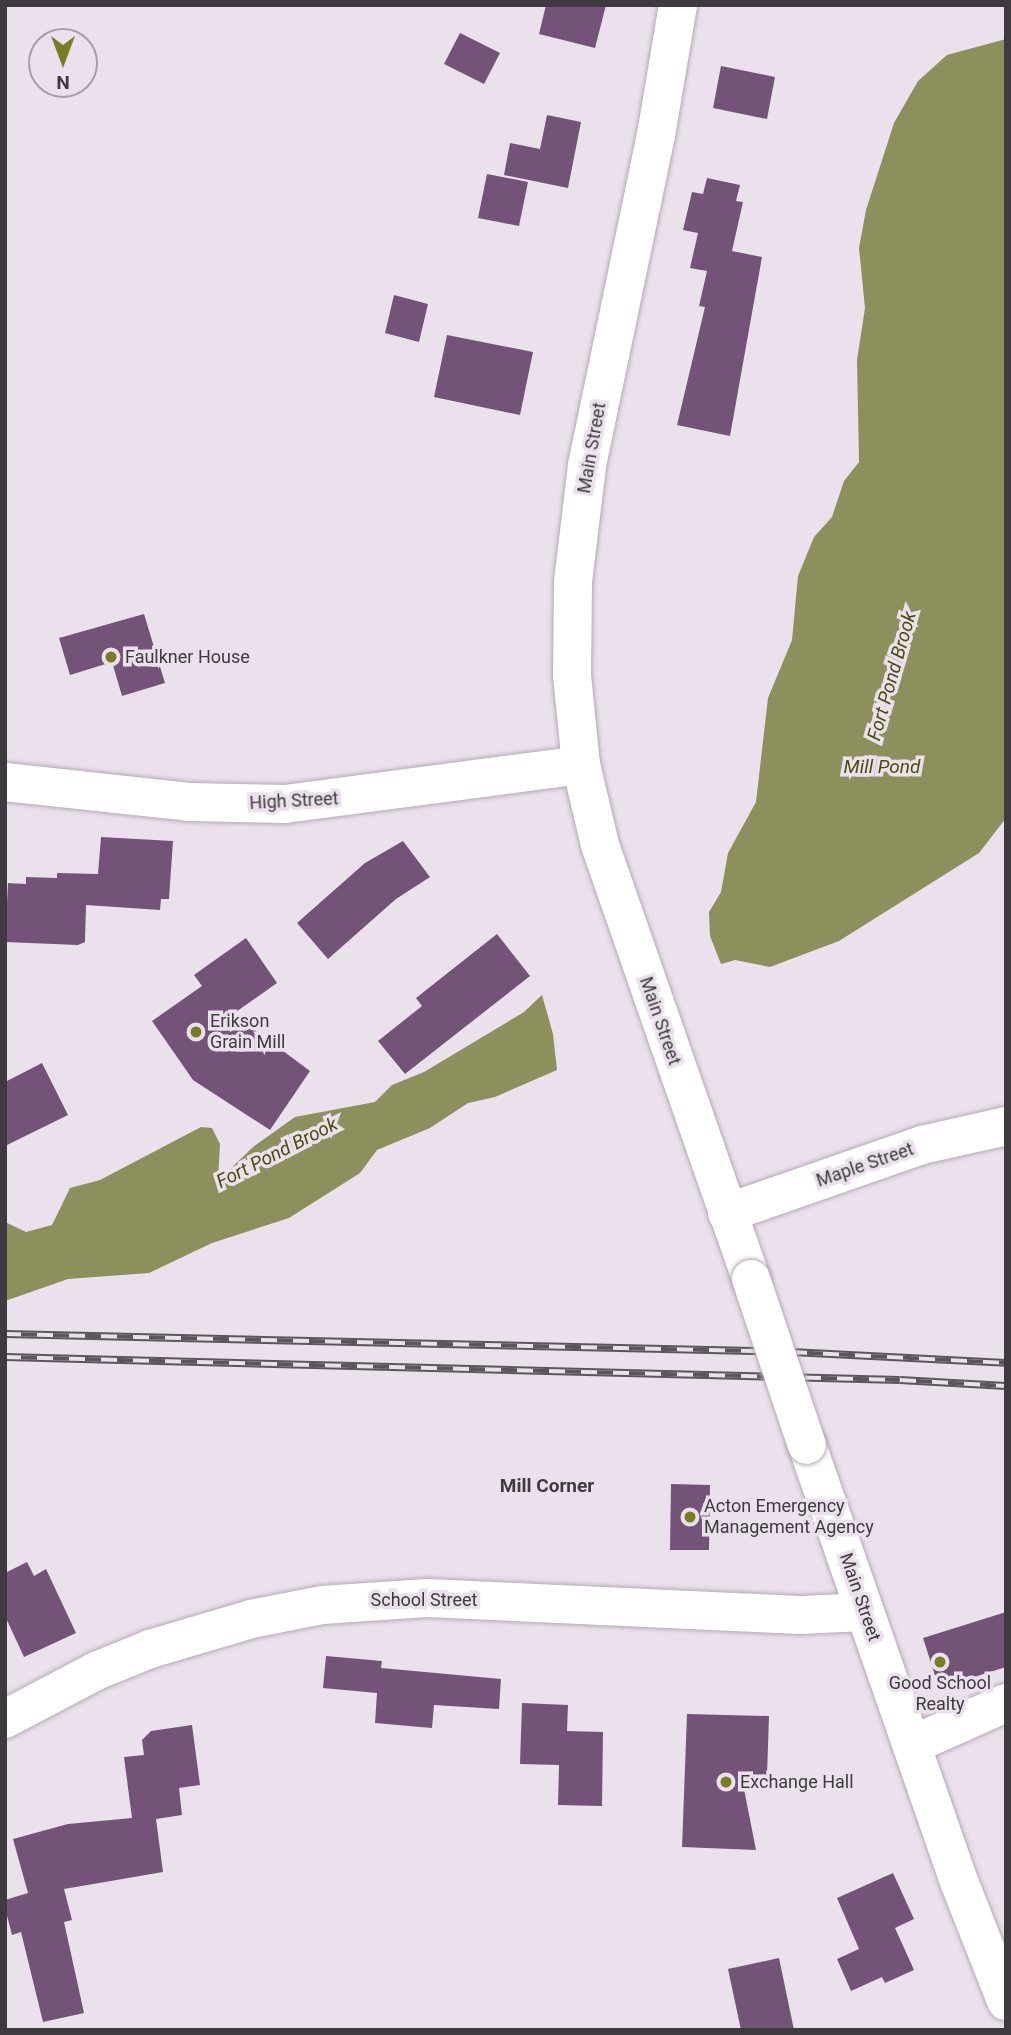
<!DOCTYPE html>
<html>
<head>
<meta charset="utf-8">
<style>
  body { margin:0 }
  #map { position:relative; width:1011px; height:2035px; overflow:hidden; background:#ebe1ec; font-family:Roboto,sans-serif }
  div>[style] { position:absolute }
  .water>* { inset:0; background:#8d905d }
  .building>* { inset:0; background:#745379 }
  .roads { filter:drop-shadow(0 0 2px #b4aab5) drop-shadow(0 0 2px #b4aab5) }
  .street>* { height:38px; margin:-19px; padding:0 19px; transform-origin:19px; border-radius:19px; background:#fff }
  .secondary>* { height:38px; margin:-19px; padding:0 19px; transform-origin:19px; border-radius:19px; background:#fff }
  .rail>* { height:8px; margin-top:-4px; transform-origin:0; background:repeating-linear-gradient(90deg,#ebe1ec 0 16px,#5b565c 0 32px); box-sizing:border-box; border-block:2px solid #5b565c }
  .bridges { filter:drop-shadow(0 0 2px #b4aab5) drop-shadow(0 0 2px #b4aab5) }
  .secondary-bridge>* { height:38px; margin:-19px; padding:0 19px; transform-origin:19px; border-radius:19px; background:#fff }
  .dots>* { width:19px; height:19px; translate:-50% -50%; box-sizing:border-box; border:4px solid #ebe1ec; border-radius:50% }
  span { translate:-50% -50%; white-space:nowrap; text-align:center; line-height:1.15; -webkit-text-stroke:7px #ebe1ec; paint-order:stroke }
  .street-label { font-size:18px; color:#3e3a3f }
  .poi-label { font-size:18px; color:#3e3a3f }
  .left { translate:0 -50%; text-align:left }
  .water-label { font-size:19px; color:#4b4d0e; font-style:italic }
  .neighbourhood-label { font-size:19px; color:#3e3a3f; font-weight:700 }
  .frame { position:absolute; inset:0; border:7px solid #3e3a3f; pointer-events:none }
  .north { position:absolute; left:28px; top:28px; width:70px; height:70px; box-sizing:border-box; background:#ebe1ec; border:2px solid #a69ea7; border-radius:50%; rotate:180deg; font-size:19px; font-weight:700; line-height:28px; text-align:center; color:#3e3a3f }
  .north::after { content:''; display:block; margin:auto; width:24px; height:32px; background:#797c25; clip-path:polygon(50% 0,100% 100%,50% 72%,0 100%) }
</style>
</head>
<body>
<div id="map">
  <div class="water">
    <div style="clip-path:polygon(1006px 39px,1006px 818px,979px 853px,839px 941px,770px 967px,735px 960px,721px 964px,710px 936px,709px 912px,721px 892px,728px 853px,756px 802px,768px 698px,792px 640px,798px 576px,814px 537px,832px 517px,844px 481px,859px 462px,857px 360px,865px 308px,859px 248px,866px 210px,894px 123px,918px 81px,947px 55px)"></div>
    <div style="clip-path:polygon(542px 995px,553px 1034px,557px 1070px,495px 1097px,468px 1103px,430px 1128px,377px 1150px,360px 1173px,289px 1218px,212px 1243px,149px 1273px,68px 1279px,5px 1301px,5px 1222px,26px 1232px,52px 1225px,70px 1188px,100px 1180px,201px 1127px,212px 1128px,220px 1144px,218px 1181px,253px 1147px,295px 1117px,375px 1102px,392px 1085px,424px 1072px,524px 1012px)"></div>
  </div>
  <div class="building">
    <div style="clip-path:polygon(546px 5px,606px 5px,595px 48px,539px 34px)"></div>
    <div style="clip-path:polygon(460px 33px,500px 53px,484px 84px,444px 64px)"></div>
    <div style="clip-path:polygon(721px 66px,775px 77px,767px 119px,713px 108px)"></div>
    <div style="clip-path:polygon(547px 115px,581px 122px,568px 188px,504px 175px,510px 143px,540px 149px)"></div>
    <div style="clip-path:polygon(487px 174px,528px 182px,519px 226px,478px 218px)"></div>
    <div style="clip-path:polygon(707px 178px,740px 185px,736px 201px,743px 202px,732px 251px,762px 257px,730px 436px,677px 425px,705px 307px,699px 306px,707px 271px,690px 268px,698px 233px,683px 230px,692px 192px,703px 194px)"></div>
    <div style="clip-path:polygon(394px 295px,428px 304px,419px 342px,385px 333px)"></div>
    <div style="clip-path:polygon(447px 335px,533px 352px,520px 415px,434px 397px)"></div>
    <div style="clip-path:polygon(144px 614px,165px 683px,122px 696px,112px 662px,70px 675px,59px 638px)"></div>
    <div style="clip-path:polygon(101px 837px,173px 841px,169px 899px,161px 899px,160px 910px,86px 905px,85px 942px,78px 945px,5px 942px,8px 883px,26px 884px,26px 877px,57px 878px,57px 873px,98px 874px)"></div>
    <div style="clip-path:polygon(403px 841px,430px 877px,396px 899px,328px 959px,297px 923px,365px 863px)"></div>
    <div style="clip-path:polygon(497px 934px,530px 976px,405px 1074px,378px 1041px,422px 1006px,416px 998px)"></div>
    <div style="clip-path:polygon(246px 938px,277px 983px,233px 1014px,310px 1071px,270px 1130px,193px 1080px,152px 1021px,202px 986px,194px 975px)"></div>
    <div style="clip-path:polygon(42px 1063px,68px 1115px,5px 1146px,5px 1082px)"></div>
    <div style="clip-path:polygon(671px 1484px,710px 1485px,709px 1550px,670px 1550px)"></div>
    <div style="clip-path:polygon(27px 1562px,34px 1576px,46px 1569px,76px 1633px,24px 1657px,5px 1616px,5px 1573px)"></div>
    <div style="clip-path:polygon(1006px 1612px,1006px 1667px,939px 1688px,923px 1638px)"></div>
    <div style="clip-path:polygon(326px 1656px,382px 1661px,381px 1668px,501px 1679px,499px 1709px,434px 1705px,432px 1728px,375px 1723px,377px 1693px,323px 1688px)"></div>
    <div style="clip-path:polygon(522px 1703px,568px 1705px,567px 1731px,603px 1732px,602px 1806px,558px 1805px,559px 1765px,520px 1764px)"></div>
    <div style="clip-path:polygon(687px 1714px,769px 1716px,767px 1776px,743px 1784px,756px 1850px,682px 1847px)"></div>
    <div style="clip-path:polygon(192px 1725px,200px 1785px,179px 1788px,182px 1815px,156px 1819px,163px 1872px,64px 1889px,72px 1920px,64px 1922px,84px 2013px,43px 2022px,21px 1932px,12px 1935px,5px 1908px,5px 1900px,28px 1893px,13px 1839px,68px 1824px,132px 1818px,124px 1757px,144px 1755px,142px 1740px,151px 1731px)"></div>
    <div style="clip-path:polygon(893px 1873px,914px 1919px,895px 1928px,914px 1970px,885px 1983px,882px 1977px,851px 1991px,837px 1959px,859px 1949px,837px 1898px)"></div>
    <div style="clip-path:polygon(779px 1958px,794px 2030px,741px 2030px,728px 1969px)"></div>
  </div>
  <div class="roads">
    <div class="street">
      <div style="left:727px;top:1213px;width:207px;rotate:-19.2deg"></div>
      <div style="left:922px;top:1145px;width:86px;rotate:-12.7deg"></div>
      <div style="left:912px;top:1745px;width:103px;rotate:-24.1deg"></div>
    </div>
    <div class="secondary">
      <div style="left:678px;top:5px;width:132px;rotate:99.6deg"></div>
      <div style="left:656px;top:135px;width:338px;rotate:101.8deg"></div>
      <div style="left:587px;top:466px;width:117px;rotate:96.9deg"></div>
      <div style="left:573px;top:582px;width:93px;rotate:90.6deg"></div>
      <div style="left:572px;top:675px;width:90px;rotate:84.3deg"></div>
      <div style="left:581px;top:765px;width:82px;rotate:76.6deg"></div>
      <div style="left:600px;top:845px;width:460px;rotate:70.8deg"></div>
      <div style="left:5px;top:782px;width:185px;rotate:6.2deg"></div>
      <div style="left:189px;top:802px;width:96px;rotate:1.2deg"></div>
      <div style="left:285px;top:804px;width:299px;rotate:-7.5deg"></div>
      <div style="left:807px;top:1445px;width:465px;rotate:70.8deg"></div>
      <div style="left:960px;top:1884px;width:126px;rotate:68.5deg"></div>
      <div style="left:5px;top:1719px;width:103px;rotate:-27.8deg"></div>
      <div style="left:96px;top:1671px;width:58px;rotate:-22.2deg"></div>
      <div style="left:150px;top:1649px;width:105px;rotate:-16.5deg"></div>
      <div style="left:251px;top:1619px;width:72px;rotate:-11.2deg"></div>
      <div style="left:322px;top:1605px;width:105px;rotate:-3.8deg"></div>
      <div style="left:427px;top:1598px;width:373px;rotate:2.6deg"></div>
      <div style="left:800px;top:1615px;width:65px;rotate:-2.6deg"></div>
    </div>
  </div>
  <div class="rail">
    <div style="left:5px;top:1334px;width:786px;rotate:1.31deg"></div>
    <div style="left:791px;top:1352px;width:215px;rotate:2.9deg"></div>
    <div style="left:5px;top:1357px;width:895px;rotate:1.47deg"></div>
    <div style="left:900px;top:1380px;width:106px;rotate:3.2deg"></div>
  </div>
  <div class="bridges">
    <div class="secondary-bridge">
      <div style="left:751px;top:1279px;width:175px;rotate:71.4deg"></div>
    </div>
  </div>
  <div class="dots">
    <div style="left:111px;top:657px;background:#797c25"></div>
    <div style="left:196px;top:1032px;background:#797c25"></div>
    <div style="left:690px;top:1517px;background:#797c25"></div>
    <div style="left:940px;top:1662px;background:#797c25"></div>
    <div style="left:726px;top:1782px;background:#797c25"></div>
  </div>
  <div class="street-label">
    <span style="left:592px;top:448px;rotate:-80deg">Main Street</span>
    <span style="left:294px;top:801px;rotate:-3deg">High Street</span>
    <span style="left:660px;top:1021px;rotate:71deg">Main Street</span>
    <span style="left:865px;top:1165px;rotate:-19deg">Maple Street</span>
    <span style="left:860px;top:1597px;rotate:71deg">Main Street</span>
    <span style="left:424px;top:1600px">School Street</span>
  </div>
  <div class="poi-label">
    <span class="left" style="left:125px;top:657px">Faulkner House</span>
    <span class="left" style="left:210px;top:1032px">Erikson<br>Grain Mill</span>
    <span class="left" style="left:704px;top:1517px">Acton Emergency<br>Management Agency</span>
    <span style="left:940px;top:1694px">Good School<br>Realty</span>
    <span class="left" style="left:740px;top:1782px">Exchange Hall</span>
  </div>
  <div class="water-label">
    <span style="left:892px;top:676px;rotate:-74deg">Fort Pond Brook</span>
    <span style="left:882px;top:767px">Mill Pond</span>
    <span style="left:277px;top:1153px;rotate:-27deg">Fort Pond Brook</span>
  </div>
  <div class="neighbourhood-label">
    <span style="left:547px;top:1486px">Mill Corner</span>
  </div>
  <div class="frame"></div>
  <div class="north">N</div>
</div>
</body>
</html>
